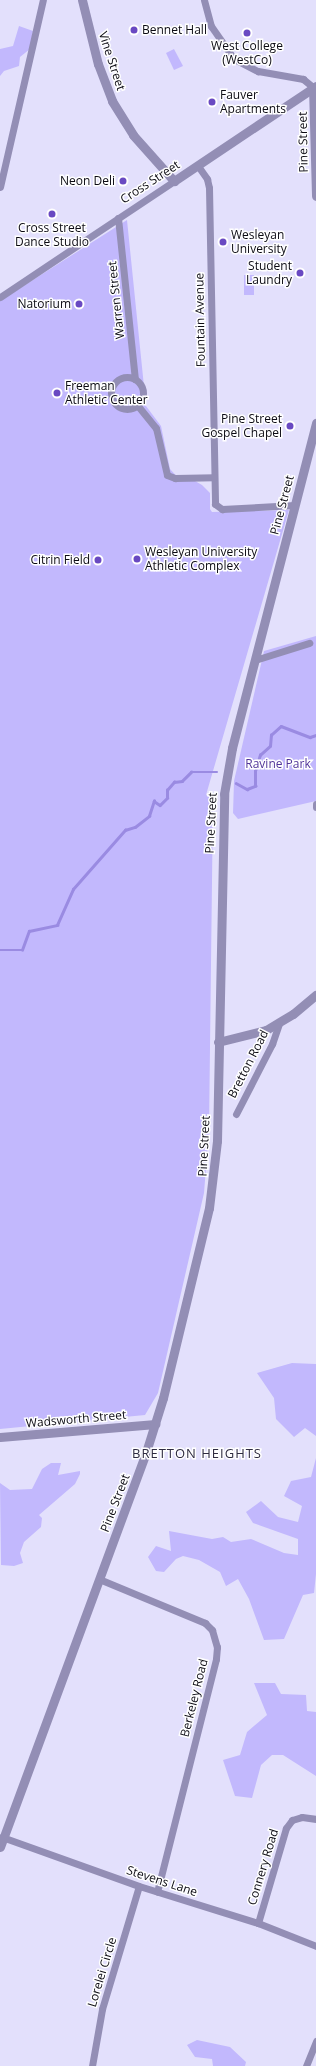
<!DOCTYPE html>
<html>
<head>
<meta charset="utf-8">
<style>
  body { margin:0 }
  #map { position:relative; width:316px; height:2066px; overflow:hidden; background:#e3e0fc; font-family:"Open Sans",sans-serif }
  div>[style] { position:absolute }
  .green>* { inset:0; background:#c2b8fd }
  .stream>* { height:2.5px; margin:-1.25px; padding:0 1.25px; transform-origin:1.25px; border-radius:1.25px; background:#9a8be2 }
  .minor>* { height:7px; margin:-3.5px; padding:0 3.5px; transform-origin:3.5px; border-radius:3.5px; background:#938eb5 }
  .minor>.ring { margin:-3.5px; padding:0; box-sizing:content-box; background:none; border:7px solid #938eb5; border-radius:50% }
  .tertiary>* { height:9px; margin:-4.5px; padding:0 4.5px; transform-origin:4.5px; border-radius:4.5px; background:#938eb5 }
  .dots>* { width:11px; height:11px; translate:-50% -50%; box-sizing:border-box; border:2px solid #fff; border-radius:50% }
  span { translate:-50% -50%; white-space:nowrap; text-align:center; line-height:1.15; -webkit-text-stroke:3px #fff; paint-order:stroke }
  .poi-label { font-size:12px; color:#0b0a13 }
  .left { translate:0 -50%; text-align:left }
  .right { translate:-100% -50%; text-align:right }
  .street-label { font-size:12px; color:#0b0a13 }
  .park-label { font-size:12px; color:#503499 }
  .neighbourhood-label { font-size:13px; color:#2e2b41; letter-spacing:1px }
</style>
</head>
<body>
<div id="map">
  <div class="green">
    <div style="clip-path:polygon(19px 26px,33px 31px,30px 49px,20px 57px,19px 66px,4px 71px,0 76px,0 49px,13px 46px)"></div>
    <div style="clip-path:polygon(174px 49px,183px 66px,174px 70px,166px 53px)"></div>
    <div style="clip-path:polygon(127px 220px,146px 406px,161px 426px,170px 469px,181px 481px,195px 481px,202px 485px,210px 493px,210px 509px,212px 512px,289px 510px,206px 795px,213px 799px,209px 1130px,204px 1193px,158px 1393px,145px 1415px,0 1429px,0 301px)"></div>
    <div style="clip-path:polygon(244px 275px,254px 275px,254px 295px,244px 295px)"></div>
    <div style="clip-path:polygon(316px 636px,316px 801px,238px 819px,233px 813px,234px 781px,264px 651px)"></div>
    <div style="clip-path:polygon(292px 1363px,316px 1364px,316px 1436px,305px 1428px,294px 1437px,276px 1419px,274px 1398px,257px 1373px)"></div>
    <div style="clip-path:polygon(316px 1458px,316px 1574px,314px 1593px,303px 1595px,284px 1639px,264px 1640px,249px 1599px,238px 1579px,226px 1586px,220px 1572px,199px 1560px,183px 1556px,176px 1559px,164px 1572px,156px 1571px,148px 1557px,156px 1546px,171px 1551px,169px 1531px,212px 1539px,223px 1537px,231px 1542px,251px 1539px,284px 1553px,298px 1555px,298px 1539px,253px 1523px,246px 1512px,261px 1501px,278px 1517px,298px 1522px,302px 1506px,284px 1496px,291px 1481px,311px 1477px)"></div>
    <div style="clip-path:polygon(51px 1463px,61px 1463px,58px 1475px,80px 1471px,80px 1474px,75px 1484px,39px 1515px,42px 1518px,41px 1527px,24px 1542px,20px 1553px,23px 1563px,14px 1566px,1px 1565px,0 1483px,10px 1490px,32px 1489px,42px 1469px)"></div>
    <div style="clip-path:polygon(254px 1683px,275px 1683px,281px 1694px,306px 1695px,307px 1711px,316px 1712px,316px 1776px,283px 1755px,272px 1755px,261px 1765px,252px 1798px,235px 1796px,223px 1760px,240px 1755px,247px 1732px,267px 1715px)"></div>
    <div style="clip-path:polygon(197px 2040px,230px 2047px,246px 2062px,245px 2066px,213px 2066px,212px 2059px,195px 2057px,187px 2045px)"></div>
  </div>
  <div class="stream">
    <div style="left:236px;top:783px;width:13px;rotate:29deg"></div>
    <div style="left:247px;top:789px;width:9px;rotate:-21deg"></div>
    <div style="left:255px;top:786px;width:15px;rotate:-90deg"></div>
    <div style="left:255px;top:771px;width:17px;rotate:-73deg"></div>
    <div style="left:260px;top:755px;width:13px;rotate:-42deg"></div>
    <div style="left:270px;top:746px;width:11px;rotate:-85deg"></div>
    <div style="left:271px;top:735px;width:13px;rotate:-42deg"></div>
    <div style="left:281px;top:726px;width:31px;rotate:21deg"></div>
    <div style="left:310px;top:737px;width:6px;rotate:-18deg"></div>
    <div style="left:0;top:950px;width:22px"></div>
    <div style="left:22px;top:950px;width:20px;rotate:-70deg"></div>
    <div style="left:29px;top:931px;width:29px;rotate:-12deg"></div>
    <div style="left:57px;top:925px;width:39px;rotate:-66deg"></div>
    <div style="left:73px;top:889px;width:79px;rotate:-48.6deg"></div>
    <div style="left:125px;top:830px;width:10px;rotate:-17deg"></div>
    <div style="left:135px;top:827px;width:18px;rotate:-38deg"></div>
    <div style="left:149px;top:816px;width:16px;rotate:-72deg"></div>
    <div style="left:154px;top:801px;width:7px;rotate:34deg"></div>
    <div style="left:160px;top:805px;width:10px;rotate:-45deg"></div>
    <div style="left:167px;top:798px;width:8px;rotate:-90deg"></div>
    <div style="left:167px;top:790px;width:11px;rotate:-49deg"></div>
    <div style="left:174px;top:782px;width:8px;rotate:-7deg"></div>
    <div style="left:182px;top:781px;width:13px;rotate:-45deg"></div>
    <div style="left:191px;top:772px;width:26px"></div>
  </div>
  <div class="minor">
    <div style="left:204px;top:0;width:27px;rotate:75deg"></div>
    <div style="left:211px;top:26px;width:40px;rotate:55.1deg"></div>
    <div style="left:234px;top:59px;width:27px;rotate:27deg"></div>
    <div style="left:258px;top:71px;width:46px;rotate:10.1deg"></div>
    <div style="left:303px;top:79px;width:13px;rotate:39deg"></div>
    <div style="left:198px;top:166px;width:16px;rotate:55deg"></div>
    <div style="left:207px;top:179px;width:9px;rotate:77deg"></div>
    <div style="left:209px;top:188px;width:316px;rotate:88.9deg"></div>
    <div style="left:215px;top:504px;width:9px;rotate:36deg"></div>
    <div style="left:222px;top:509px;width:73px;rotate:-3.1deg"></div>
    <div style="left:0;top:187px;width:192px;rotate:-77.1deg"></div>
    <div style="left:118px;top:218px;width:162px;rotate:84deg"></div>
    <div style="left:0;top:297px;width:209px;rotate:-33.7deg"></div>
    <div class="ring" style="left:111px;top:377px;width:25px;height:25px"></div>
    <div style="left:138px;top:406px;width:28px;rotate:51deg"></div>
    <div style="left:156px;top:428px;width:48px;rotate:76.8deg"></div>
    <div style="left:167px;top:475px;width:9px;rotate:21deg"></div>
    <div style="left:175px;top:478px;width:39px;rotate:-1deg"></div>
    <div style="left:255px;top:660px;width:57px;rotate:-17.5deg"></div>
    <div style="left:316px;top:804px;width:3px;rotate:90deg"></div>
    <div style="left:236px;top:1114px;width:79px;rotate:-62.8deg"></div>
    <div style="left:272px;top:1044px;width:21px;rotate:-71deg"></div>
    <div style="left:99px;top:1579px;width:115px;rotate:22.5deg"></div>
    <div style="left:205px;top:1623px;width:10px;rotate:45deg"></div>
    <div style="left:212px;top:1630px;width:18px;rotate:74deg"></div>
    <div style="left:217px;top:1647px;width:12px;rotate:95deg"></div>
    <div style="left:216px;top:1659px;width:240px;rotate:104.2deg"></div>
    <div style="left:2px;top:1837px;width:145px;rotate:19.7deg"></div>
    <div style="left:139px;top:1886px;width:125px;rotate:17.3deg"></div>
    <div style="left:258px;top:1923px;width:62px;rotate:21.6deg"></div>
    <div style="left:258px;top:1923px;width:99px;rotate:-73.6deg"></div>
    <div style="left:286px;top:1828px;width:10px;rotate:-53deg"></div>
    <div style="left:292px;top:1820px;width:10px;rotate:-17deg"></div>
    <div style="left:302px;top:1817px;width:14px;rotate:8deg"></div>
    <div style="left:92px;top:2066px;width:58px;rotate:-80deg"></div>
    <div style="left:102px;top:2009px;width:128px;rotate:-73.3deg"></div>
    <div style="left:306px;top:2066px;width:27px;rotate:-68deg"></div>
  </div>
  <div class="tertiary">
    <div style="left:82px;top:0;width:66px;rotate:76deg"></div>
    <div style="left:98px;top:64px;width:40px;rotate:69deg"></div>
    <div style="left:112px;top:101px;width:40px;rotate:58deg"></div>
    <div style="left:133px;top:135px;width:62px;rotate:48.3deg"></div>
    <div style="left:174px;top:181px;width:171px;rotate:-33.8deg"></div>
    <div style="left:313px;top:87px;width:109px;rotate:88.4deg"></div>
    <div style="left:218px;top:1042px;width:49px;rotate:-14deg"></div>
    <div style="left:266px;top:1030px;width:31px;rotate:-31deg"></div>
    <div style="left:293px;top:1014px;width:30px;rotate:-40deg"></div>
    <div style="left:0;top:1437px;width:156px;rotate:-4.8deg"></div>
    <div style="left:0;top:1847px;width:424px;rotate:-69.7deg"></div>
    <div style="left:147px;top:1449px;width:53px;rotate:-72.6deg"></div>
    <div style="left:163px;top:1398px;width:195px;rotate:-76.4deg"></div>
    <div style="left:209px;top:1208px;width:67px;rotate:-83.2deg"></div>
    <div style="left:217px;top:1141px;width:347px;rotate:-88.8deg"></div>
    <div style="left:224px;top:794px;width:47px;rotate:-80.1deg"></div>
    <div style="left:232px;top:748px;width:336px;rotate:-75.5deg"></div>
  </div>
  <div class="dots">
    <div style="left:134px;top:30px;background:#6949c2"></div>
    <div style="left:247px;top:33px;background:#6949c2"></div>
    <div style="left:212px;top:102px;background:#6949c2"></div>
    <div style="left:123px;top:181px;background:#6949c2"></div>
    <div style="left:52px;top:214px;background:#6949c2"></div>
    <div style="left:223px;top:242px;background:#6949c2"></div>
    <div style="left:300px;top:273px;background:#6949c2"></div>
    <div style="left:79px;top:304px;background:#6949c2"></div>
    <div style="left:57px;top:393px;background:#6949c2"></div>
    <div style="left:290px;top:426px;background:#6949c2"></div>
    <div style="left:137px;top:559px;background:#6949c2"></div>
    <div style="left:98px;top:560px;background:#6949c2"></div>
  </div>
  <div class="poi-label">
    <span class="left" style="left:142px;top:30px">Bennet Hall</span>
    <span style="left:247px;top:53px">West College<br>(WestCo)</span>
    <span class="left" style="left:220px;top:102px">Fauver<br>Apartments</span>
    <span class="right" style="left:115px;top:181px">Neon Deli</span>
    <span style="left:52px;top:235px">Cross Street<br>Dance Studio</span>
    <span class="left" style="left:231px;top:242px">Wesleyan<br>University</span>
    <span class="right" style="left:292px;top:273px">Student<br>Laundry</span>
    <span class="right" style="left:71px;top:304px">Natorium</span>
    <span class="left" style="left:65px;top:393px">Freeman<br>Athletic Center</span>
    <span class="right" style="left:282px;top:426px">Pine Street<br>Gospel Chapel</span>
    <span class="left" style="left:145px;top:559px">Wesleyan University<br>Athletic Complex</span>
    <span class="right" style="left:90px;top:560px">Citrin Field</span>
  </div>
  <div class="street-label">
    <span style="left:112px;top:61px;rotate:72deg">Vine Street</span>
    <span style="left:303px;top:142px;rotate:-91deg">Pine Street</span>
    <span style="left:150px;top:182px;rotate:-33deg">Cross Street</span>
    <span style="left:116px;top:300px;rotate:-96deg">Warren Street</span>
    <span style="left:200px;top:320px;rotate:-91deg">Fountain Avenue</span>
    <span style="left:282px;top:505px;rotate:-75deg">Pine Street</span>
    <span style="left:211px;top:823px;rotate:-87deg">Pine Street</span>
    <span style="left:248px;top:1064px;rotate:-63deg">Bretton Road</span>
    <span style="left:204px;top:1146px;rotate:-87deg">Pine Street</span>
    <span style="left:76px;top:1419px;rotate:-5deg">Wadsworth Street</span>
    <span style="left:115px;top:1503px;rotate:-69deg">Pine Street</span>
    <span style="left:194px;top:1698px;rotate:-76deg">Berkeley Road</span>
    <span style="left:263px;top:1867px;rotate:-73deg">Connery Road</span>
    <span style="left:162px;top:1881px;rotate:18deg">Stevens Lane</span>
    <span style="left:102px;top:1972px;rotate:-73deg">Lorelei Circle</span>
  </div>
  <div class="park-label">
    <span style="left:278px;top:764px">Ravine Park</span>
  </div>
  <div class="neighbourhood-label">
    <span style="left:197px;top:1453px">BRETTON HEIGHTS</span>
  </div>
</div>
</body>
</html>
